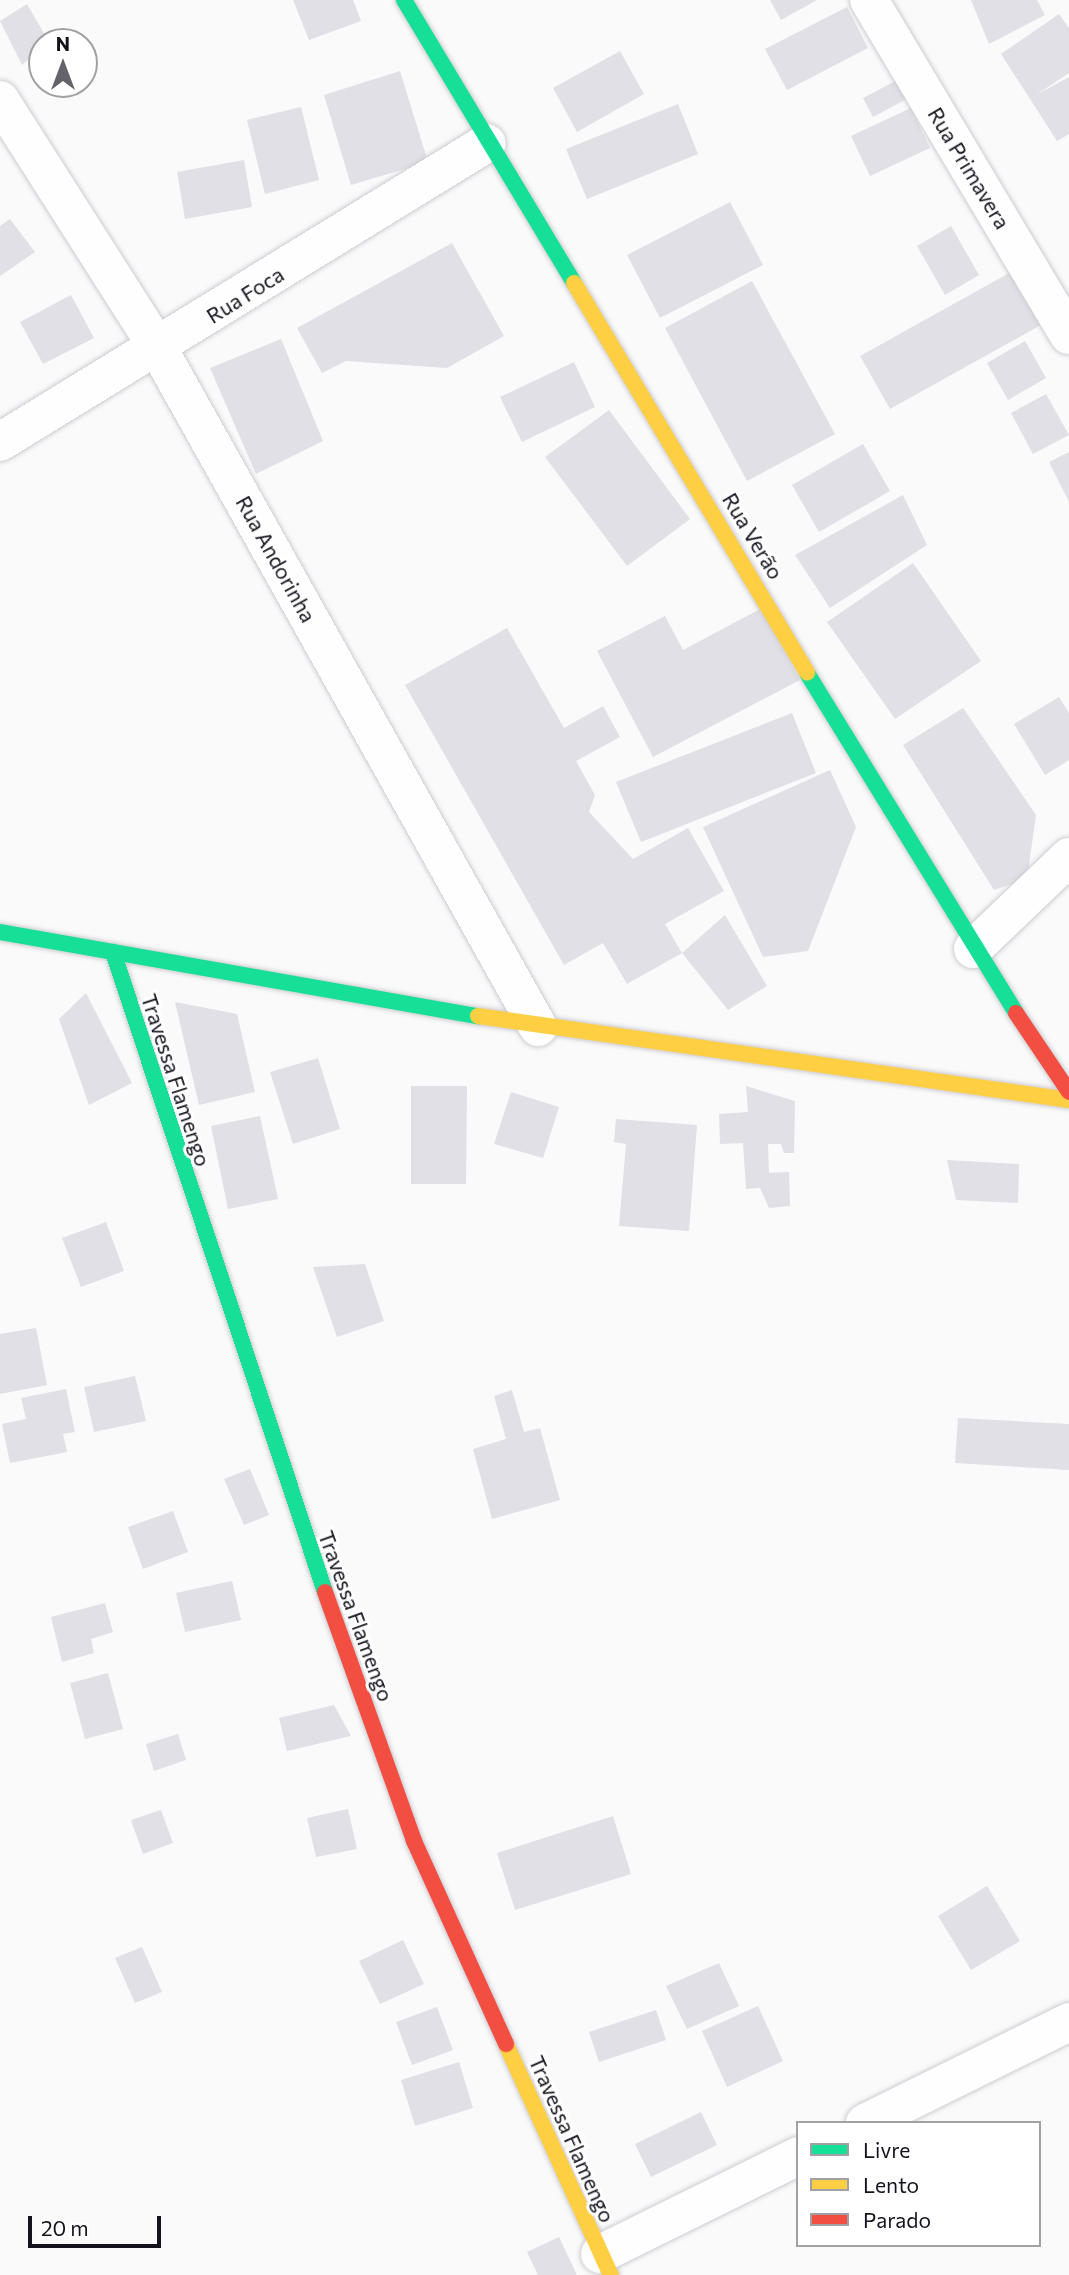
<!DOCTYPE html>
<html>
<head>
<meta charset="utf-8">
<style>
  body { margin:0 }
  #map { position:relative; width:1069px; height:2275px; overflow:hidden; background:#fafafa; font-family:Commissioner,sans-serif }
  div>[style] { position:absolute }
  .building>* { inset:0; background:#e0e0e6 }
  .roads { filter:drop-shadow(0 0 2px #cdccd2) drop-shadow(0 0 2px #cdccd2) }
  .street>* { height:38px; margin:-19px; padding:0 19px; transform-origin:19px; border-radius:19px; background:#fefefe }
  .fast>* { height:16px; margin:-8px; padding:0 8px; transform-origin:8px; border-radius:8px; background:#16e098 }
  .slow>* { height:16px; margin:-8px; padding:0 8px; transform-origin:8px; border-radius:8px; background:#ffcf43 }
  .jam>* { height:16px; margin:-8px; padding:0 8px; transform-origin:8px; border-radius:8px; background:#f24e42 }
  span { translate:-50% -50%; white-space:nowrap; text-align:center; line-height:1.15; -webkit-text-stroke:6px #fff; paint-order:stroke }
  .street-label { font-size:21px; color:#14121d }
  .legend { position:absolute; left:796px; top:2121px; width:245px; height:126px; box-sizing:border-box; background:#fff; border:2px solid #a1a0a5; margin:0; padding:9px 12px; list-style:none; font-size:21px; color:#14121d }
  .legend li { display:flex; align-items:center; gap:14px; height:35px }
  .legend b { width:35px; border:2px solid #a1a0a5 }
  .north { position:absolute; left:28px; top:28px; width:70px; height:70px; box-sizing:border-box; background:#fff; border:2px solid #a1a0a5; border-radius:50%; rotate:0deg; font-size:19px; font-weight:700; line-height:28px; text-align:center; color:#14121d }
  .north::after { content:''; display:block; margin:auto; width:24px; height:32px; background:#64636a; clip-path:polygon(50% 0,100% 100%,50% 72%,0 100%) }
  .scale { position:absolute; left:28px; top:2216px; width:133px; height:32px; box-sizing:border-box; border:4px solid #14121d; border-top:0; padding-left:9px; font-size:21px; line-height:24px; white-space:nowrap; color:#14121d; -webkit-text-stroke:5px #fff; paint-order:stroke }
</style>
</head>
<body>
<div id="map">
  <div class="building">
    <div style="clip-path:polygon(293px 0,353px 0,361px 21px,309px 40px)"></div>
    <div style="clip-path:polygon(770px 0,817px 0,781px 20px)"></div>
    <div style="clip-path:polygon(971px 0,1037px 0,1045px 15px,989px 44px)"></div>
    <div style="clip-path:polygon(27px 4px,49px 42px,22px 65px,0 21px)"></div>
    <div style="clip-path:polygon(847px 7px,868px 48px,787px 90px,765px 49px)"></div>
    <div style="clip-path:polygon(1059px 14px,1069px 28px,1069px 73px,1036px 95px,1069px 77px,1069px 134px,1057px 141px,1001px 54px)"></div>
    <div style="clip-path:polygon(620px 51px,644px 94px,577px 132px,553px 88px)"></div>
    <div style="clip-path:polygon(400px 71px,428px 162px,351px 185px,324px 95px)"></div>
    <div style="clip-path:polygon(905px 76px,914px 95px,873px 117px,863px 98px)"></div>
    <div style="clip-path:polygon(678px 104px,698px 154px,587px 199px,566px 149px)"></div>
    <div style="clip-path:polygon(301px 107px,319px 180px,265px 194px,247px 120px)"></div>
    <div style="clip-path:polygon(911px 108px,930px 148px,870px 176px,851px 136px)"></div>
    <div style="clip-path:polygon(244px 160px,252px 207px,185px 219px,177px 172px)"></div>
    <div style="clip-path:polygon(730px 202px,763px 265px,660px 318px,627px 255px)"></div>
    <div style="clip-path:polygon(10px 219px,35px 252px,0 276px,0 226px)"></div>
    <div style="clip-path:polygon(951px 226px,979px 275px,945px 295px,917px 246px)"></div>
    <div style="clip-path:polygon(452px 243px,504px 336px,447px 368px,346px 361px,322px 373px,297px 328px)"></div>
    <div style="clip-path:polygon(1011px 272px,1041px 325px,890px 409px,860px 356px)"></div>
    <div style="clip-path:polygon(752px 281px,835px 434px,747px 481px,665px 328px)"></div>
    <div style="clip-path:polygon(71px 295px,94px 338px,43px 364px,20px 322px)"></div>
    <div style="clip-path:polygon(281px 339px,323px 441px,256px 474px,210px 368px)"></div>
    <div style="clip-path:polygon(1025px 341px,1046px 378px,1008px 400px,987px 363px)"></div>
    <div style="clip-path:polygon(574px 362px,595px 407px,522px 442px,500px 397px)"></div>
    <div style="clip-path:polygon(1046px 394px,1069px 435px,1033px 454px,1011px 413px)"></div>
    <div style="clip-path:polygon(609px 410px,690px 519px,627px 566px,545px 457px)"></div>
    <div style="clip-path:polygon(863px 444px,890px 491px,819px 532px,792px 485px)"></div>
    <div style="clip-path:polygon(1069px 452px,1069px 502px,1049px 462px)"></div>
    <div style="clip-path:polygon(903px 495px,927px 545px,830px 608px,795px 555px)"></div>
    <div style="clip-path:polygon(913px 563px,981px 661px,895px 719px,827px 622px)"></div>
    <div style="clip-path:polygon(762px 608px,800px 680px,653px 757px,597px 651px,665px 616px,683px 650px)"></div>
    <div style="clip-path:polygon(507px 628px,564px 728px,603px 706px,620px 737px,576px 761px,595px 795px,589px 812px,633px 859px,688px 828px,724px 891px,665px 924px,682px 953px,627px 984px,603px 943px,564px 965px,405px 685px)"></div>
    <div style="clip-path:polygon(1059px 697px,1069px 713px,1069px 760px,1045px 775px,1014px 724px)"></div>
    <div style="clip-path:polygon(963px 708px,1036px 815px,1027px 879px,994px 890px,903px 745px)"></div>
    <div style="clip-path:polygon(792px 713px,816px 773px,641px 842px,616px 782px)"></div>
    <div style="clip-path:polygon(830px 770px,856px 827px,808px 951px,763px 957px,703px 827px)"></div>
    <div style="clip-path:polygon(725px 915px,767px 986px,728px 1010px,682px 953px)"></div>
    <div style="clip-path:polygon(86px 993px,132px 1083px,89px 1105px,59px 1019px)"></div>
    <div style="clip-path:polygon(175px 1002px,237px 1014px,255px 1092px,199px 1105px)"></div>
    <div style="clip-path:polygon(318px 1058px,340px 1129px,293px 1144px,270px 1072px)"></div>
    <div style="clip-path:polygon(411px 1086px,467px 1086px,466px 1184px,411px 1184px)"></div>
    <div style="clip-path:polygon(746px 1086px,795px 1101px,794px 1153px,784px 1153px,781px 1144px,768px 1144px,769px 1173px,789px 1172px,790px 1206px,769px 1208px,760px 1188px,746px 1189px,743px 1143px,720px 1144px,719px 1114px,748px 1112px)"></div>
    <div style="clip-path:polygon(511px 1092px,559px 1107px,543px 1158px,494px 1144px)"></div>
    <div style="clip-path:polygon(260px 1116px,278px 1199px,228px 1209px,211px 1126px)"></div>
    <div style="clip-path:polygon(616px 1119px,697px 1125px,689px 1231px,619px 1226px,626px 1144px,614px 1142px)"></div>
    <div style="clip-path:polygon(947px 1160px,1019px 1164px,1018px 1203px,956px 1200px)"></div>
    <div style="clip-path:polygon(106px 1222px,124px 1271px,81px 1287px,62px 1238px)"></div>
    <div style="clip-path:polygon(365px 1264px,384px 1321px,337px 1337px,313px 1267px)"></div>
    <div style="clip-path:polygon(36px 1328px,47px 1385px,0 1394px,0 1334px)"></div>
    <div style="clip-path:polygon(135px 1376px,146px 1421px,94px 1432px,84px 1387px)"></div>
    <div style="clip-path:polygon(66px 1389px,75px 1432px,63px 1434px,67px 1452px,10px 1463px,2px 1424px,26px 1419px,21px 1398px)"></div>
    <div style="clip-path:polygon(512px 1390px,524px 1432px,540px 1428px,560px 1500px,492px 1519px,473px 1449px,506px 1439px,494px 1396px)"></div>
    <div style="clip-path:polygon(958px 1418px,1069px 1424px,1069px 1470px,955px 1463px)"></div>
    <div style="clip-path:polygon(250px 1469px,269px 1515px,244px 1525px,224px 1479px)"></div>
    <div style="clip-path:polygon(173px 1511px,188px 1552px,143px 1569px,128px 1527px)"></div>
    <div style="clip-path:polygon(232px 1581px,241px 1620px,185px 1632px,176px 1593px)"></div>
    <div style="clip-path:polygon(105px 1603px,113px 1632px,91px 1639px,94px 1653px,62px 1662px,51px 1617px)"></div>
    <div style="clip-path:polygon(108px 1673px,123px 1729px,85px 1739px,70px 1683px)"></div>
    <div style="clip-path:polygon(334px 1705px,351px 1736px,287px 1751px,279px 1718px)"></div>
    <div style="clip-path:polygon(178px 1734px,186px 1760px,154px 1771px,146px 1744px)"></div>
    <div style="clip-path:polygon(348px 1809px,357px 1849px,316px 1857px,307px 1818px)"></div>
    <div style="clip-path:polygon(161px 1810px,173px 1843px,143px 1854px,131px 1820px)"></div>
    <div style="clip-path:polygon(613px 1816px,631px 1874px,515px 1910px,497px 1853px)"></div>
    <div style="clip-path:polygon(987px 1886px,1020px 1941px,971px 1970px,938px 1916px)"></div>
    <div style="clip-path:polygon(403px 1940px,424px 1984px,380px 2004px,359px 1961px)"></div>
    <div style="clip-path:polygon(142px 1947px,162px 1992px,135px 2003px,115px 1958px)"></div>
    <div style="clip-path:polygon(719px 1963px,739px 2006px,687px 2029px,666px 1986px)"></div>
    <div style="clip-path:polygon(758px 2006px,783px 2061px,727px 2087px,702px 2031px)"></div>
    <div style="clip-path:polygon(437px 2007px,453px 2050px,412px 2065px,396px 2022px)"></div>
    <div style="clip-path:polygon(656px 2010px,666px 2040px,599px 2062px,589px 2032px)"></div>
    <div style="clip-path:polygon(459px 2062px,473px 2108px,415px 2126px,401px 2080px)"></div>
    <div style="clip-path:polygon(701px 2112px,717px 2145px,651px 2177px,635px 2144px)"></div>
    <div style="clip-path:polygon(559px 2237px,577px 2275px,538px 2275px,527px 2252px)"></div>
  </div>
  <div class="roads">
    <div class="street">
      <div style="left:869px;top:0;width:390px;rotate:59.2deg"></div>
      <div style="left:0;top:100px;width:296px;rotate:57.5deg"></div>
      <div style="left:159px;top:350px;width:776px;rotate:60.76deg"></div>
      <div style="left:0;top:442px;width:571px;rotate:-31.55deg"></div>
      <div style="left:973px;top:949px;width:133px;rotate:-43.8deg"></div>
      <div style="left:865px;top:2123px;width:228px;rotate:-26.3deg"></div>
      <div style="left:600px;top:2254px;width:221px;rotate:-26.3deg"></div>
    </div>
    <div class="fast">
      <div style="left:404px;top:0;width:330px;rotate:59deg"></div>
      <div style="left:807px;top:673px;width:399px;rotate:58.4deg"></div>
      <div style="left:0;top:932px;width:485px;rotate:10deg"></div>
      <div style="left:113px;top:952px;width:674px;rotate:71.67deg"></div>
    </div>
    <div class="slow">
      <div style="left:574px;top:283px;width:454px;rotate:59.1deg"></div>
      <div style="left:478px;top:1016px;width:597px;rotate:8.09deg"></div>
      <div style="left:506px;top:2044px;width:254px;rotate:65.6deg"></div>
    </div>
    <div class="jam">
      <div style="left:1016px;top:1013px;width:95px;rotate:56.1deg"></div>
      <div style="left:325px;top:1592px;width:264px;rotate:70.3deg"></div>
      <div style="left:414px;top:1841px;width:223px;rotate:65.6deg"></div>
    </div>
  </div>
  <div class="street-label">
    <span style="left:969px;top:168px;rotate:59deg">Rua Primavera</span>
    <span style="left:245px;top:295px;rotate:-32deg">Rua Foca</span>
    <span style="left:753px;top:536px;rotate:59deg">Rua Verão</span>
    <span style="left:276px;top:559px;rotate:61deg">Rua Andorinha</span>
    <span style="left:176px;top:1080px;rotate:72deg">Travessa Flamengo</span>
    <span style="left:356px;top:1616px;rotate:70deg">Travessa Flamengo</span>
    <span style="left:572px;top:2139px;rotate:66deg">Travessa Flamengo</span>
  </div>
  <ul class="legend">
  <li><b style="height:9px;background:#16e098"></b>Livre</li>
  <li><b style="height:9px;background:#ffcf43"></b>Lento</li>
  <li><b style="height:9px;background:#f24e42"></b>Parado</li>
  </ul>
  <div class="north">N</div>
  <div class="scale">20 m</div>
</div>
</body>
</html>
